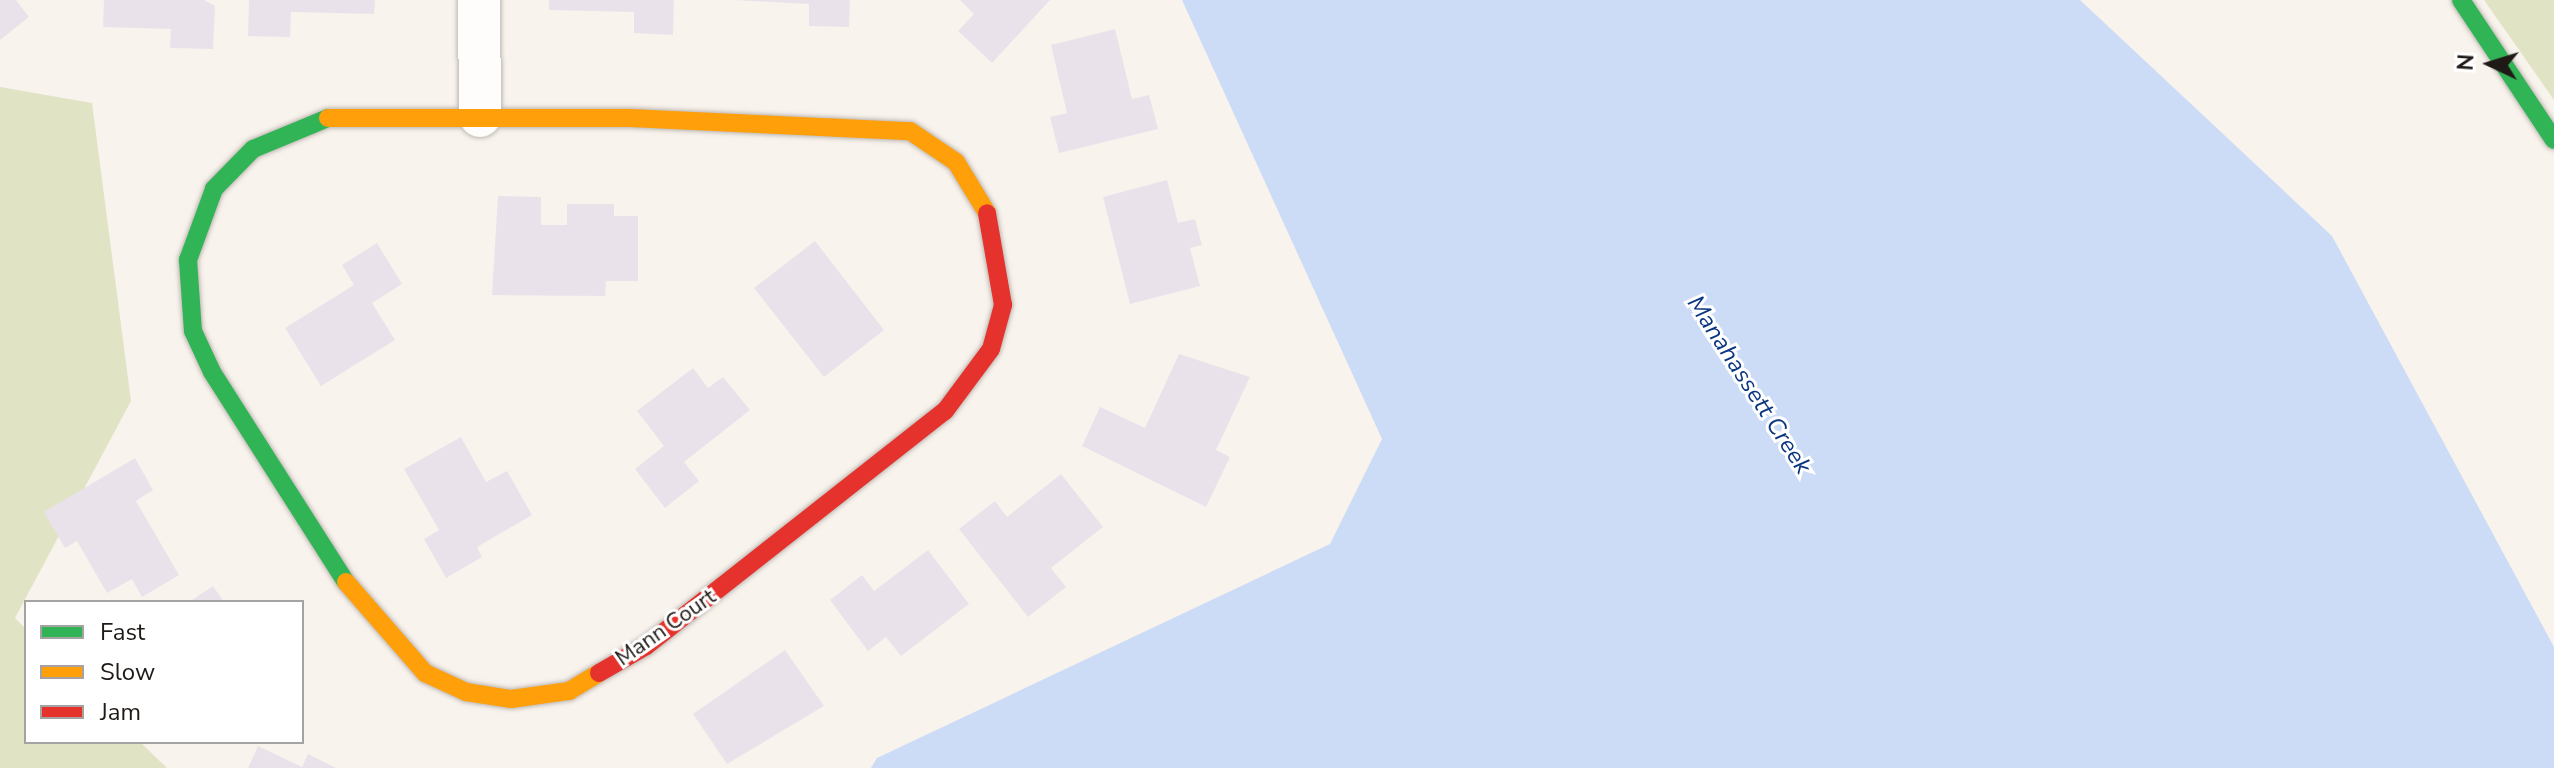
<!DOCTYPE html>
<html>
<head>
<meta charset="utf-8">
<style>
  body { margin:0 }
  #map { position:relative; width:2554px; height:768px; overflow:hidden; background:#f9f3ed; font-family:"Nunito Sans",sans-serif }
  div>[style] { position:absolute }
  .green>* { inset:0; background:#e1e3c5 }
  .water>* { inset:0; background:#ccdbf6 }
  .building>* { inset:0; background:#eae2ea }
  .roads { filter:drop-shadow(0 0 2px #beb8b3) drop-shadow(0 0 2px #beb8b3) }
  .street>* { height:42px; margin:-21px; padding:0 21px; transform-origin:21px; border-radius:21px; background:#fefdfc }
  .fast>* { height:18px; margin:-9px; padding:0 9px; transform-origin:9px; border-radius:9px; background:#30b455 }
  .slow>* { height:18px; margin:-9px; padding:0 9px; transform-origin:9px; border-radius:9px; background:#ff9f0a }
  .jam>* { height:18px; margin:-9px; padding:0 9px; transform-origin:9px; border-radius:9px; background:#e5322d }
  span { translate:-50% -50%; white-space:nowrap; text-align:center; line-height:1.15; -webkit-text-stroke:6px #fff; paint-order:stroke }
  .street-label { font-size:22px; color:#1f1a16 }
  .water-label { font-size:24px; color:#0a3681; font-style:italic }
  .legend { position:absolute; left:24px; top:600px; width:280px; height:144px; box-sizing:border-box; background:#fff; border:2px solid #a5a3a2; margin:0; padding:10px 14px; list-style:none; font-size:24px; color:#1f1a16 }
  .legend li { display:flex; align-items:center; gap:16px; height:40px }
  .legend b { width:40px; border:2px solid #a5a3a2 }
  .north { position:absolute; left:2450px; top:24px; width:80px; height:80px; -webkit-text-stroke:6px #fff; paint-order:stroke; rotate:274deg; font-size:22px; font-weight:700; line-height:32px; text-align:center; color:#1f1a16 }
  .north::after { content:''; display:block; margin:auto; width:28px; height:36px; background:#1f1a16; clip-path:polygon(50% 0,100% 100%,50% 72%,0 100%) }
</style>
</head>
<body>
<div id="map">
  <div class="green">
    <div style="clip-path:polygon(2484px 0,2554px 0,2554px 100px)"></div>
    <div style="clip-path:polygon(0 87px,92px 103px,131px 401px,15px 618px,26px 629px,26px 742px,140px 742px,167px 768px,0 768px)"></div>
  </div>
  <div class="water">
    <div style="clip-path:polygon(1182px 0,2080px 0,2332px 236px,2554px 647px,2554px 768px,871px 768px,877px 758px,1330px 544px,1382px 439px)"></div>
  </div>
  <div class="building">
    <div style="clip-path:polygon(0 0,16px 0,29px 17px,0 40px)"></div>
    <div style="clip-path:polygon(104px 0,204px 0,215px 6px,213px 49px,170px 48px,171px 29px,103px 27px)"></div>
    <div style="clip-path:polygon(249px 0,375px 0,374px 14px,291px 12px,290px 37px,248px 36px)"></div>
    <div style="clip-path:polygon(549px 0,674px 0,673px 35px,634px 33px,634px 12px,549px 10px)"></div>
    <div style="clip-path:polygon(733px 0,850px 0,849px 27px,809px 26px,809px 4px)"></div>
    <div style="clip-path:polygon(960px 0,1050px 0,992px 63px,958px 31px,974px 14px)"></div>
    <div style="clip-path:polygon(1115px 29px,1132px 99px,1149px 95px,1158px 129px,1059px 153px,1050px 117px,1067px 113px,1051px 45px)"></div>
    <div style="clip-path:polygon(1167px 180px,1178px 223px,1195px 219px,1202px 245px,1190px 248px,1200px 286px,1130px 304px,1103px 197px)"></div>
    <div style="clip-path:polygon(498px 196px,541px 197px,541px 225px,567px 225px,567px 204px,614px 204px,614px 216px,638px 216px,638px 281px,606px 281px,605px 296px,492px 295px)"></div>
    <div style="clip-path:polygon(815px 241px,884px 330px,824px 377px,754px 288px)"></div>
    <div style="clip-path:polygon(377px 243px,402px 284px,372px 303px,395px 340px,321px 386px,285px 328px,354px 285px,342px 265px)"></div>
    <div style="clip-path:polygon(1179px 354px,1250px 377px,1216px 450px,1230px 457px,1206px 507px,1082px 446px,1100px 407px,1145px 428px)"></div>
    <div style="clip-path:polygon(693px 368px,708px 388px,723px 377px,750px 410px,684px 462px,699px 481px,665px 508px,635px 469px,664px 446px,637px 411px)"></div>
    <div style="clip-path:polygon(461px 437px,486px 482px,507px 471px,532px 515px,477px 547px,482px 557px,446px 578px,424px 539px,439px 530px,404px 469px)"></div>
    <div style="clip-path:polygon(135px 458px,153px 490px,136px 501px,179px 575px,142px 597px,132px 579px,107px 593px,77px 541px,65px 548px,44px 512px)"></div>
    <div style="clip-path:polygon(1061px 474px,1103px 527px,1051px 568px,1066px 587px,1028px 617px,959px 529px,995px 501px,1007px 517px)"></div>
    <div style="clip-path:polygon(928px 550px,969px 604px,901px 656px,886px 637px,868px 651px,830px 600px,862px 575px,874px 591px)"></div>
    <div style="clip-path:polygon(213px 586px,224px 602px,189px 602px)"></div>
    <div style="clip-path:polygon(785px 650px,824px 706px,727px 764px,693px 714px)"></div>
    <div style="clip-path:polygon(258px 746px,302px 767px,308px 754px,336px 768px,248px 768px)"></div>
  </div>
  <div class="roads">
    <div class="street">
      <div style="left:479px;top:0;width:116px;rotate:89.5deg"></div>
    </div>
    <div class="fast">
      <div style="left:2461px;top:0;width:168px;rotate:56.4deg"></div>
      <div style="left:328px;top:118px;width:81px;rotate:157.5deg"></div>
      <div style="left:253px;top:149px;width:56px;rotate:134.3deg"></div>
      <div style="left:214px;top:189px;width:76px;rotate:110.1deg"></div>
      <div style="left:188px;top:260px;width:71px;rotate:86deg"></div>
      <div style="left:193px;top:331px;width:45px;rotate:65.1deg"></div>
      <div style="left:212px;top:372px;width:249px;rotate:57.5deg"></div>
    </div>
    <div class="slow">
      <div style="left:328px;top:118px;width:302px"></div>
      <div style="left:630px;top:118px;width:280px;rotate:2.7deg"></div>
      <div style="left:910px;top:131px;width:55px;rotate:34deg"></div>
      <div style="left:956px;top:162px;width:60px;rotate:58.7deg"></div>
      <div style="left:346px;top:582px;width:121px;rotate:49deg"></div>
      <div style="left:425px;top:673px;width:45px;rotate:24.9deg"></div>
      <div style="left:466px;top:692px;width:46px;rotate:8.8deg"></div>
      <div style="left:511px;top:699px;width:59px;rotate:-7.9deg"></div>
      <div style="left:569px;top:691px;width:35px;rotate:-31deg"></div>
    </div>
    <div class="jam">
      <div style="left:599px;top:673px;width:54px;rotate:-29.9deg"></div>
      <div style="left:646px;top:646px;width:380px;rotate:-38.2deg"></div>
      <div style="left:945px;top:411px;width:77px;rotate:-53.4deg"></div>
      <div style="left:991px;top:349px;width:46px;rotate:-74.7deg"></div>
      <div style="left:1003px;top:305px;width:93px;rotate:-99.9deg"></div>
    </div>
  </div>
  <div class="street-label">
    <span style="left:666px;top:628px;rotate:-35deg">Mann Court</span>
  </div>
  <div class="water-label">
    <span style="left:1749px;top:385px;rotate:57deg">Manahassett Creek</span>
  </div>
  <ul class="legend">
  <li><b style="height:10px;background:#30b455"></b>Fast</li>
  <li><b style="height:10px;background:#ff9f0a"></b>Slow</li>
  <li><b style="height:10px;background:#e5322d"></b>Jam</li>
  </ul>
  <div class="north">N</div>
</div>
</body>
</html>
